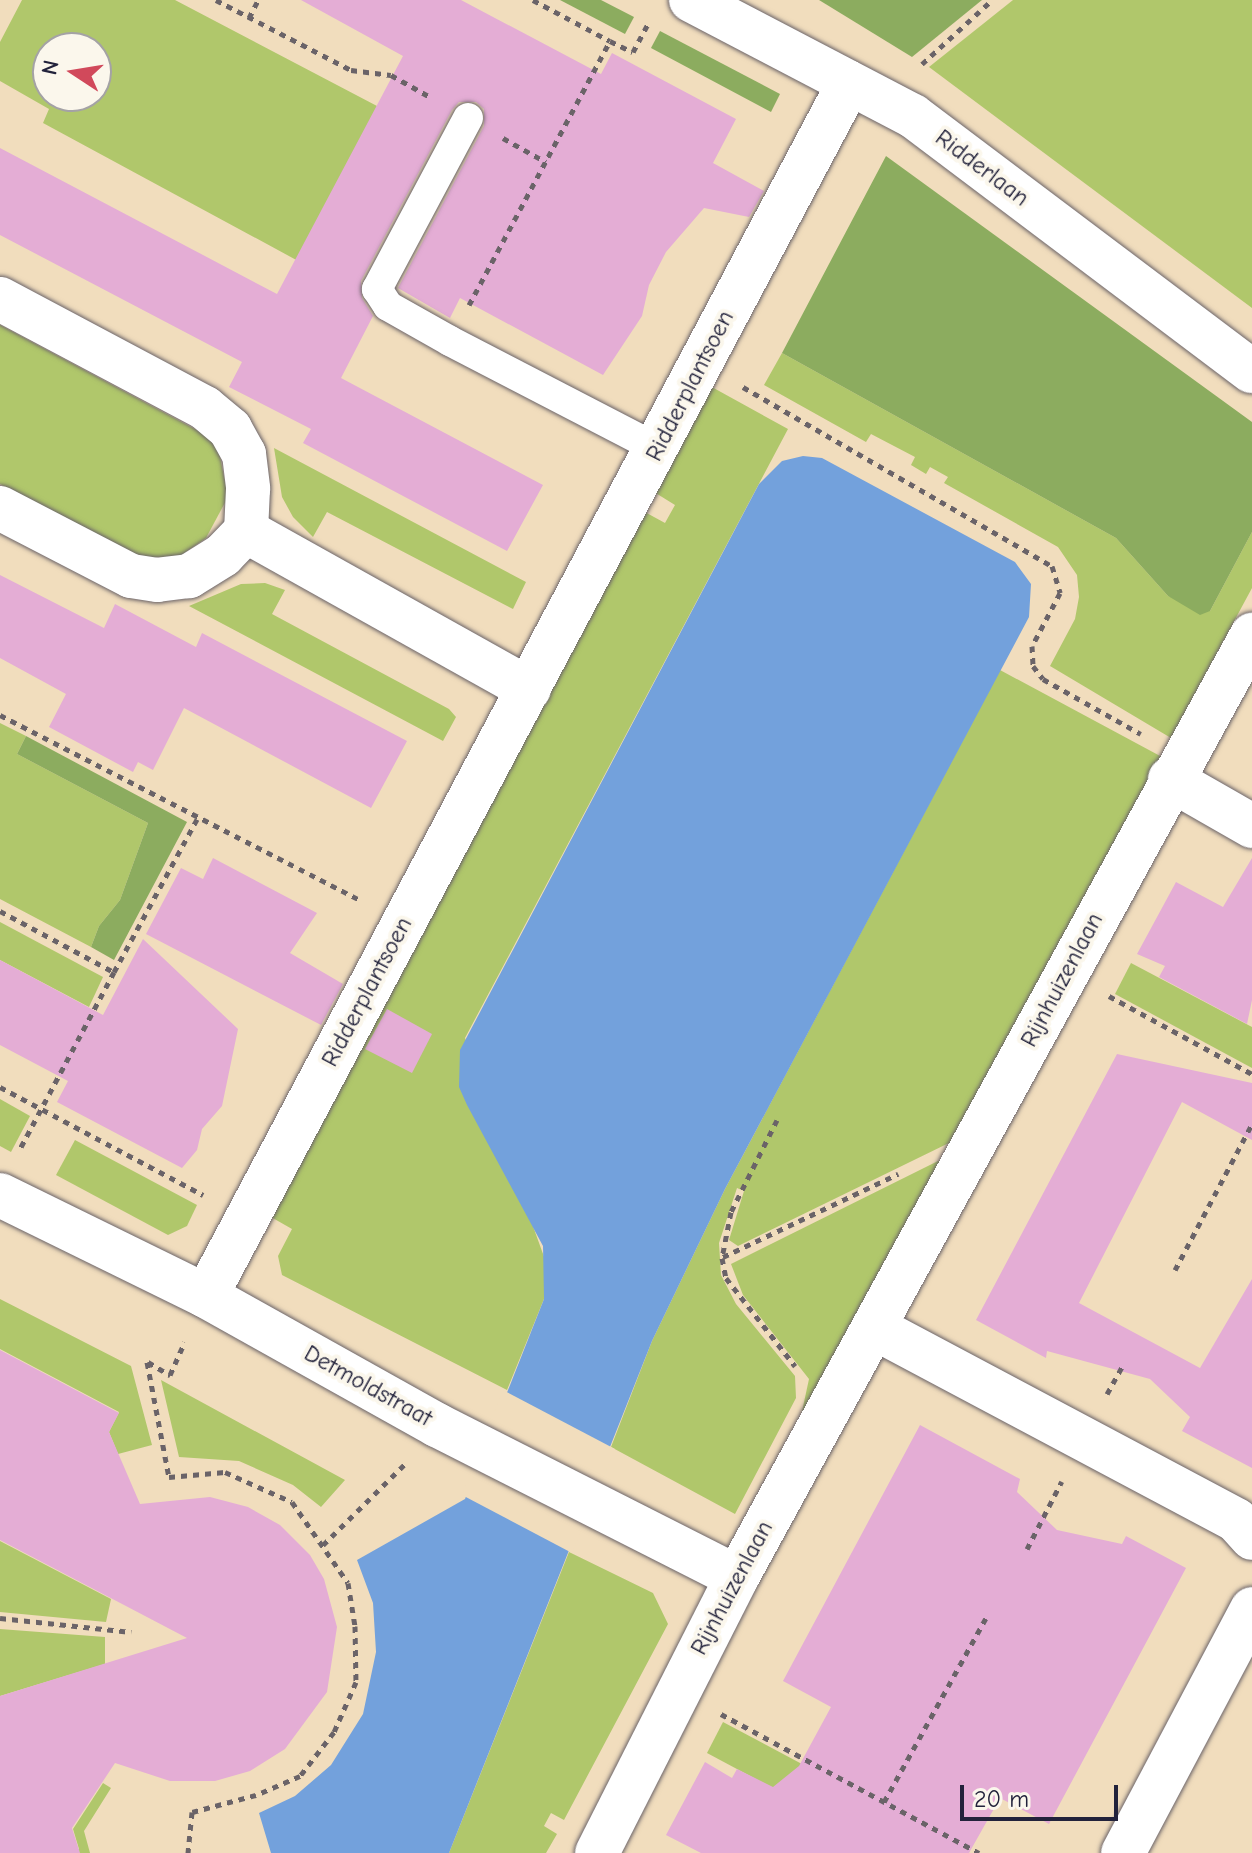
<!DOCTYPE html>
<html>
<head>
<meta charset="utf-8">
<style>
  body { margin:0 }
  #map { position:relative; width:1252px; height:1853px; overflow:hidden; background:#f1ddbd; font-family:"Comic Neue",sans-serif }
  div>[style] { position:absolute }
  .green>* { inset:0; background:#b0c76b }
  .forest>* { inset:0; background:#8cac5f }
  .water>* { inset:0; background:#73a1dc }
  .pier>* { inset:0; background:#f1ddbd }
  .building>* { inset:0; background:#e4add5 }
  .path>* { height:5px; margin-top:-2.5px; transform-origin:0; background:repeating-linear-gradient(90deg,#6a6368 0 6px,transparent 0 12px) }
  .roads { filter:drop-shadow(0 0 2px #6a6368) drop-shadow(0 0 2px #6a6368) }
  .service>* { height:30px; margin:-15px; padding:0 15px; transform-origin:15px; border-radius:15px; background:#fff }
  .minor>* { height:44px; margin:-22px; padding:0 22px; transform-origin:22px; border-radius:22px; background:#fff }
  span { translate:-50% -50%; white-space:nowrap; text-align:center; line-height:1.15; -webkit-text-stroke:8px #fbf7ec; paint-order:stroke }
  .street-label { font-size:24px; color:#22223b }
  .north { position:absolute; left:32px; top:32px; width:80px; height:80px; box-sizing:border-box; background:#fbf7ec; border:2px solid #a4a2a5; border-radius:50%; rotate:282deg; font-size:22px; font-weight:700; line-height:32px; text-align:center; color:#22223b }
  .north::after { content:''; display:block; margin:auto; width:28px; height:36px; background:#d1495b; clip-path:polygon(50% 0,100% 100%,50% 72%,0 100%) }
  .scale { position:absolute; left:960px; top:1785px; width:158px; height:36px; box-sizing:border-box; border:4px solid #22223b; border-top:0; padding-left:10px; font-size:24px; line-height:28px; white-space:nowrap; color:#22223b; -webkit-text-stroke:6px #fbf7ec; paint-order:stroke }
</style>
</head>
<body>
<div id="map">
  <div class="green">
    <div style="clip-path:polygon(evenodd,22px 0,175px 0,377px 106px,337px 282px,43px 123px,49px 109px,0 81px,0 42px,22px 0,48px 48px,96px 48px,96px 96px,48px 96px,48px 48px)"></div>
    <div style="clip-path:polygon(1013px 0,1252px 0,1252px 308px,929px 67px)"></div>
    <div style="clip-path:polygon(0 325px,206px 435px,218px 447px,228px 497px,206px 538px,180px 556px,142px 558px,0 484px)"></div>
    <div style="clip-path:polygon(782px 353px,1116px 538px,1168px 596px,1210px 611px,1252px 532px,1252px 588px,1171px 738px,1050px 666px,1075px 619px,1079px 597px,1077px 575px,1058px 547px,944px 483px,948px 477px,930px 467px,926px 474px,911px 465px,915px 457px,871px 434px,866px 442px,764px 385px)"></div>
    <div style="clip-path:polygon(710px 386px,788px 429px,465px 1038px,547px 1265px,544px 1299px,507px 1390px,282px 1275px,278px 1256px,292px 1229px,271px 1217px,643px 511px,665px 523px,675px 505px,654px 492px)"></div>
    <div style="clip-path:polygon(274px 448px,526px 582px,513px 609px,327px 512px,313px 537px,293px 517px,282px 497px)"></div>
    <div style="clip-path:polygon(265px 583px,285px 590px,272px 614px,449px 709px,456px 717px,443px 741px,189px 606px,241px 584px)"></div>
    <div style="clip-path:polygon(1000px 670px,1162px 757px,953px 1141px,738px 1246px,729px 1240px,744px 1191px,737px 1188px,719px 1243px,721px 1275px,736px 1304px,795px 1376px,796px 1398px,735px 1514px,611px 1447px,652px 1341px,725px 1189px)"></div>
    <div style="clip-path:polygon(0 723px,26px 736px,17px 754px,148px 823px,120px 900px,99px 926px,91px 947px,0 899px)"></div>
    <div style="clip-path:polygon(0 922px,103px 977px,89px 1007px,0 960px)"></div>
    <div style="clip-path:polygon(1131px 963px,1252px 1027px,1252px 1068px,1115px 994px)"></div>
    <div style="clip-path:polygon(0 1099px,30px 1116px,11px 1152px,0 1146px)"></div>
    <div style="clip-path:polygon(75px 1140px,197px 1205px,187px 1226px,168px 1235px,56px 1175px)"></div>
    <div style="clip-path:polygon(938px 1161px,943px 1161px,801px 1416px,809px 1379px,743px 1295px,731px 1264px)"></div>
    <div style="clip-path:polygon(0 1299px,131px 1366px,152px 1445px,118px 1454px,109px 1432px,119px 1412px,0 1349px)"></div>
    <div style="clip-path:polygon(161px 1380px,345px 1480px,321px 1507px,293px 1485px,239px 1461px,179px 1457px)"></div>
    <div style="clip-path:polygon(0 1541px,111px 1599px,106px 1622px,0 1612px)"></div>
    <div style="clip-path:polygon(569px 1552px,653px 1593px,668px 1624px,564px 1820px,551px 1813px,544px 1826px,557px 1834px,546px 1853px,449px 1853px)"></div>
    <div style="clip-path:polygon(0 1629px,105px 1637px,105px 1664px,0 1696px)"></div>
    <div style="clip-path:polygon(723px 1722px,969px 1853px,894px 1853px,707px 1753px)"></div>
    <div style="clip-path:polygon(103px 1783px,111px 1788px,84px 1831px,90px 1853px,68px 1853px,79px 1849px,73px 1829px)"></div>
  </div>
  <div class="forest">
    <div style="clip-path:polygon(560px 0,601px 0,634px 17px,625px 34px)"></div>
    <div style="clip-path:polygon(819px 0,982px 0,912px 57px)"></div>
    <div style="clip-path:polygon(660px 31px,780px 94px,771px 112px,651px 48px)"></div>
    <div style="clip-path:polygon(886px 156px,1252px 422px,1252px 532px,1210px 611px,1200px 615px,1168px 596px,1116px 538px,782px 353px)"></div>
    <div style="clip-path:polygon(26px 736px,187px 822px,114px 960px,91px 947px,99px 926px,120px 900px,148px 823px,17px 754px)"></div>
  </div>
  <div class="water">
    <div style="clip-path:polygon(803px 456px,822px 458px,1015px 562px,1031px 584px,1029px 617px,725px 1189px,652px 1341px,449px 1853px,271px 1853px,259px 1813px,295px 1796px,331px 1765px,363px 1714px,376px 1652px,373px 1603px,357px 1560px,465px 1499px,544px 1299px,543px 1246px,467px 1105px,459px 1087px,460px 1050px,759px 484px,782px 461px)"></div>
  </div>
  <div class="pier">
    <div style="clip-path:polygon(503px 1390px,615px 1449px,572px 1553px,462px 1495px)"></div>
  </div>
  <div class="building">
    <div style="clip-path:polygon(301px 0,461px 0,601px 74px,612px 53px,736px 119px,713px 163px,764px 191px,749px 217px,704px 208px,666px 252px,649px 285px,642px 316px,603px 375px,460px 298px,450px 318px,398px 288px,484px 126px,484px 109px,476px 102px,459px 102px,452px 110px,361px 281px,362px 298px,373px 316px,341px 378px,543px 485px,507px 551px,303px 443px,311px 429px,229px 387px,242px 362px,0 235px,0 148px,277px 294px,403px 56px)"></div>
    <div style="clip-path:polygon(0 575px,104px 628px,115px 604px,196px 647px,202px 633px,407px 741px,371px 808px,184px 708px,153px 770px,138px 762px,133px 772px,49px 727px,66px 694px,0 658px)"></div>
    <div style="clip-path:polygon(213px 858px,317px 913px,290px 953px,343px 984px,321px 1025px,146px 934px,181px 868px,203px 879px)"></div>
    <div style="clip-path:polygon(1252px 858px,1252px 1000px,1247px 1024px,1159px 977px,1165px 966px,1137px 954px,1176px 882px,1223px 907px)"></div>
    <div style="clip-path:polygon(143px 939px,238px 1029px,222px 1106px,202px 1129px,197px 1150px,182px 1168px,57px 1102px,68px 1081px,0 1045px,0 960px,103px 1015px)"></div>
    <div style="clip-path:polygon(387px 1009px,432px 1034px,412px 1073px,365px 1049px)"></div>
    <div style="clip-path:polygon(1117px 1054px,1252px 1083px,1252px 1140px,1182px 1102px,1079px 1303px,1200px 1368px,1252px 1279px,1252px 1468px,1182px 1431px,1190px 1417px,1150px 1379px,1047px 1351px,1046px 1358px,976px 1320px)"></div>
    <div style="clip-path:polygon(0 1350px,119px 1413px,109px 1432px,140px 1504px,210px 1497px,248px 1507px,280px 1525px,310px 1555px,324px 1579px,337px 1627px,327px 1692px,285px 1749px,250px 1771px,215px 1781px,170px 1781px,115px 1763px,72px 1828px,80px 1853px,0 1853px,0 1696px,187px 1638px,0 1540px)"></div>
    <div style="clip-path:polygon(920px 1425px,1020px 1479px,1017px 1492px,1057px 1530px,1122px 1544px,1126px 1536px,1186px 1568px,1049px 1824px,1000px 1798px,969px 1853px,701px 1853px,666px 1835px,705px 1762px,732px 1778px,737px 1769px,773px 1787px,799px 1766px,831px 1707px,783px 1681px)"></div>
  </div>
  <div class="path">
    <div style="left:216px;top:0;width:152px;rotate:27.4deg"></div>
    <div style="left:351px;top:70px;width:40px;rotate:7.1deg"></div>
    <div style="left:391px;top:75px;width:47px;rotate:29.3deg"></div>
    <div style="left:533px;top:0;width:87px;rotate:28deg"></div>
    <div style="left:249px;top:18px;width:20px;rotate:-63deg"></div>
    <div style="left:922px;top:64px;width:95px;rotate:-42.4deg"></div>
    <div style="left:503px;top:138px;width:49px;rotate:29.2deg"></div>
    <div style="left:469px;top:305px;width:299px;rotate:-61.9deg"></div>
    <div style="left:610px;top:41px;width:25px;rotate:26deg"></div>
    <div style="left:633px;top:52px;width:34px;rotate:-62deg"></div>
    <div style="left:743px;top:387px;width:357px;rotate:30.1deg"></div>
    <div style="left:1052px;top:566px;width:28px;rotate:73deg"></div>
    <div style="left:1060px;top:593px;width:60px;rotate:117.8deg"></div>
    <div style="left:1032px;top:646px;width:20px;rotate:87deg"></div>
    <div style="left:1033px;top:666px;width:16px;rotate:52deg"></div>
    <div style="left:1043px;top:679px;width:112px;rotate:29.3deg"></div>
    <div style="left:0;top:715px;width:405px;rotate:27.2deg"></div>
    <div style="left:0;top:911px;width:129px;rotate:28.2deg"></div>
    <div style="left:114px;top:972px;width:203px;rotate:118deg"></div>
    <div style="left:114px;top:972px;width:174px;rotate:-61.5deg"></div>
    <div style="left:1109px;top:996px;width:163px;rotate:28.6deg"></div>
    <div style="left:0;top:1087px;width:230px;rotate:28deg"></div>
    <div style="left:777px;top:1120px;width:103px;rotate:116.6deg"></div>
    <div style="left:731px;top:1212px;width:47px;rotate:101.1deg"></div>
    <div style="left:722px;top:1258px;width:20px;rotate:79deg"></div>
    <div style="left:726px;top:1278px;width:112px;rotate:51.9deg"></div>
    <div style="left:723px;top:1257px;width:194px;rotate:-25.4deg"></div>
    <div style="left:1175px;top:1270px;width:165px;rotate:-62.2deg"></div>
    <div style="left:147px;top:1362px;width:117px;rotate:79.2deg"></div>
    <div style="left:169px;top:1477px;width:56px;rotate:-5.1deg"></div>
    <div style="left:225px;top:1472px;width:73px;rotate:24.1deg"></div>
    <div style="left:292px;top:1502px;width:98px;rotate:55.3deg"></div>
    <div style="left:348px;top:1583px;width:44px;rotate:80.8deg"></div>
    <div style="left:355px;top:1626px;width:56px;rotate:89deg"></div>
    <div style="left:356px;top:1682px;width:55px;rotate:113.7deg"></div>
    <div style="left:334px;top:1732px;width:56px;rotate:127.7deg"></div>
    <div style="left:300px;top:1776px;width:48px;rotate:156.6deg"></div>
    <div style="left:256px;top:1795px;width:66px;rotate:165.1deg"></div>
    <div style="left:192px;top:1812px;width:41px;rotate:95.6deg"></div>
    <div style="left:148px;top:1362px;width:26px;rotate:31deg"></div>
    <div style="left:170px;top:1375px;width:36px;rotate:-66deg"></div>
    <div style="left:1107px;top:1394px;width:31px;rotate:-61deg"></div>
    <div style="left:323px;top:1545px;width:117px;rotate:-44.7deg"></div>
    <div style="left:1027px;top:1549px;width:76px;rotate:-62.8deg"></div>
    <div style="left:0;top:1618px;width:132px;rotate:6.1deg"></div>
    <div style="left:721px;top:1714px;width:293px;rotate:28.3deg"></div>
    <div style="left:884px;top:1802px;width:210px;rotate:-61deg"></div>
  </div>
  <div class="roads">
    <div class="service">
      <div style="left:468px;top:118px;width:194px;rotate:118deg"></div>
      <div style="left:377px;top:289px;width:20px;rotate:57deg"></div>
      <div style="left:388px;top:306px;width:71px;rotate:29.4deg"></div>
      <div style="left:450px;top:341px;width:234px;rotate:27.4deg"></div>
    </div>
    <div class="minor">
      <div style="left:691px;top:0;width:250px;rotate:27.6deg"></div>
      <div style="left:913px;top:116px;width:424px;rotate:37deg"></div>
      <div style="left:0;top:299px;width:232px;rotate:28deg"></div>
      <div style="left:205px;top:408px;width:33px;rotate:40deg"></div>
      <div style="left:230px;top:429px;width:29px;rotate:61deg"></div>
      <div style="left:244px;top:454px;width:35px;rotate:83deg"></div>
      <div style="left:248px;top:489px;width:42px;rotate:92.7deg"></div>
      <div style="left:246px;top:531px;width:33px;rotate:134deg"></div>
      <div style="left:223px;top:555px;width:40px;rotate:148deg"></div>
      <div style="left:189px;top:576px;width:32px;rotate:173deg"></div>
      <div style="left:157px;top:580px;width:26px;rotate:-171deg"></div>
      <div style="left:131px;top:576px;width:148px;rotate:-152.6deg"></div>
      <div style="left:246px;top:531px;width:324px;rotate:29.2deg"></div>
      <div style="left:1170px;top:779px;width:95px;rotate:29.8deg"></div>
      <div style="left:0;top:1195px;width:229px;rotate:26.1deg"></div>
      <div style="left:206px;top:1296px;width:265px;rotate:29.2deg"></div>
      <div style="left:437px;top:1425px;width:336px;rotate:26.9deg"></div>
      <div style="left:206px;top:1296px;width:1373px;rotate:-62.07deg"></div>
      <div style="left:875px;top:1328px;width:409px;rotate:28deg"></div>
      <div style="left:1236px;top:1520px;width:24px;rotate:48deg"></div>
      <div style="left:597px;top:1853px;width:309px;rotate:-63.1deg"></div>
      <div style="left:737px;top:1577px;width:1074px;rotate:-61.33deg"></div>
      <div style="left:1123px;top:1853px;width:276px;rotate:-62.1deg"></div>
    </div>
  </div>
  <div class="street-label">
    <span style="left:982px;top:168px;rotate:37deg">Ridderlaan</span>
    <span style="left:690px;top:386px;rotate:-63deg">Ridderplantsoen</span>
    <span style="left:1062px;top:980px;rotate:-62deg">Rijnhuizenlaan</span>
    <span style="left:367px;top:992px;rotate:-62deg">Ridderplantsoen</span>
    <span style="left:368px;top:1386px;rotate:29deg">Detmoldstraat</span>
    <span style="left:732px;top:1588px;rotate:-62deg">Rijnhuizenlaan</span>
  </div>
  <div class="north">N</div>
  <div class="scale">20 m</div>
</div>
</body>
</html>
